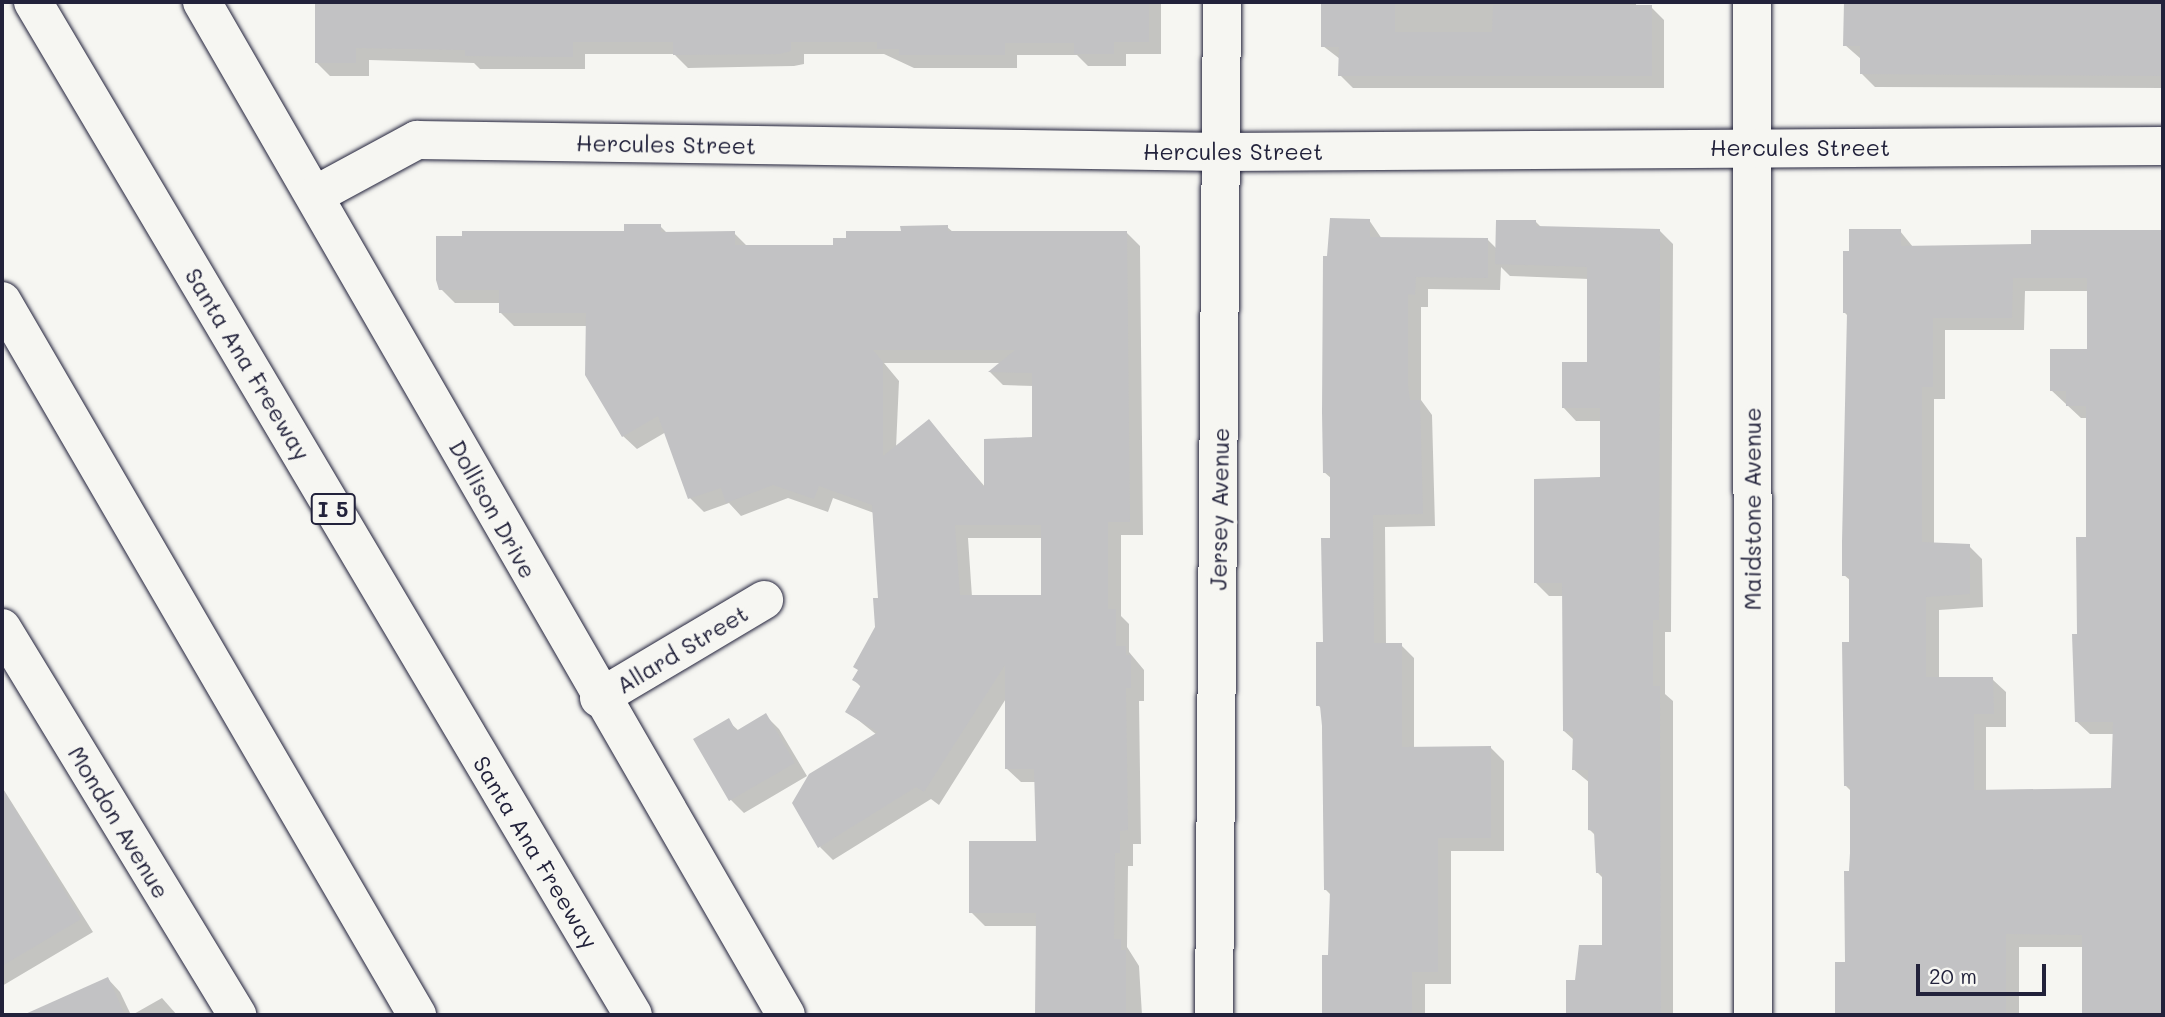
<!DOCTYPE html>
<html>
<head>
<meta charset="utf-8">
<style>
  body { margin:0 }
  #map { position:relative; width:2165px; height:1017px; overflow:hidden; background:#f6f6f2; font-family:Mali,sans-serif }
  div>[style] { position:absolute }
  .shadow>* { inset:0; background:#0003 }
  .building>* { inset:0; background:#c2c2c4 }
  .roads { filter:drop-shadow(0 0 2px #22223b) drop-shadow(0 0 2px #22223b) }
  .street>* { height:38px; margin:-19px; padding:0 19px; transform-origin:19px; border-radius:19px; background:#f6f6f2 }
  .highway>* { height:38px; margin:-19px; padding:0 19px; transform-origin:19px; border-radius:19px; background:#f6f6f2 }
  span { translate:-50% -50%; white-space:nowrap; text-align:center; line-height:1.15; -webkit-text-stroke:7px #f6f6f2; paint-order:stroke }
  .shield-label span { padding:2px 5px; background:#f6f6f2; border:2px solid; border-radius:5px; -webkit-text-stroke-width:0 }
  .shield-label { font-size:21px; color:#22223b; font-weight:700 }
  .street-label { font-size:23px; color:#22223b }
  .frame { position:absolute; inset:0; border:4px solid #22223b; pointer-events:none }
  .scale { position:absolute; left:1916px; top:964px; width:130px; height:32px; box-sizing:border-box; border:4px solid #22223b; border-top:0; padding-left:9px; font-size:21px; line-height:24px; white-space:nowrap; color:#22223b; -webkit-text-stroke:5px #f6f6f2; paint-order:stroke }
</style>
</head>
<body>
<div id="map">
  <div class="shadow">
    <div style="clip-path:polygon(317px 2px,1161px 2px,1161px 54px,1126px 54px,1126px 66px,1088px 66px,1077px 55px,1017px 55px,1017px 68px,914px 68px,884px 54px,804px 54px,804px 64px,794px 66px,688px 68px,674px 54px,585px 54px,585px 69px,480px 69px,474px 63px,369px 60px,369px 76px,330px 76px,317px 63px)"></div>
    <div style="clip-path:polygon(1322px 2px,1636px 2px,1636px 7px,1651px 7px,1664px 20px,1664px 88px,1353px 88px,1340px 75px,1340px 59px,1323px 46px)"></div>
    <div style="clip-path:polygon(1844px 2px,2154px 2px,2154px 6px,2163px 6px,2163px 88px,1875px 87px,1861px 73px,1861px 59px,1845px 45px)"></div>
    <div style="clip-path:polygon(1369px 220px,1382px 239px,1488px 240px,1497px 249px,1536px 222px,1542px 228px,1660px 231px,1673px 244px,1671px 632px,1665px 632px,1665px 694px,1673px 701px,1673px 1015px,1567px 1015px,1567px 982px,1577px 982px,1604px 946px,1603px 878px,1597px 872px,1596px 836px,1590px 830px,1590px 783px,1573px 769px,1574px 740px,1564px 731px,1563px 596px,1549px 596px,1536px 583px,1602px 478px,1602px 421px,1576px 421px,1563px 407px,1589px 364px,1589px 279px,1510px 276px,1501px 267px,1500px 290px,1428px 289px,1428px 307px,1421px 307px,1421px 400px,1432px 415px,1435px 526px,1385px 527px,1386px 645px,1401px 645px,1414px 658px,1414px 749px,1491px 748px,1504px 761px,1504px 851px,1451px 851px,1451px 984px,1425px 984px,1425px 1015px,1324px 1015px,1324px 956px,1330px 956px,1331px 895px,1325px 889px,1322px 709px,1318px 705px,1332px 540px,1332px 479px,1324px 472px,1329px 258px)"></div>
    <div style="clip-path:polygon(evenodd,660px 226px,668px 234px,734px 233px,748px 247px,835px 247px,947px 227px,953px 232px,1126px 232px,1140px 246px,1143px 535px,1121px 535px,1121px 616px,1129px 624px,1129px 652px,1144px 670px,1144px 701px,1139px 701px,1141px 844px,1133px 844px,1133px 866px,1128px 866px,1127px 947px,1139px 966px,1142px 1015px,1036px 1015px,1038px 926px,985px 926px,971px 912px,1037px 842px,1036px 782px,1021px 782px,1007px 769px,1007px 697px,939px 805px,931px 799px,833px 860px,820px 847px,877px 735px,848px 712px,862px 688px,854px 680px,877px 627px,880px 600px,874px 513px,833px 498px,828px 512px,788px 498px,741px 516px,729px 503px,704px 512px,690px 498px,666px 432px,637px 449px,623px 436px,588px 326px,514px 326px,500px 312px,500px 303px,455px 303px,441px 289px,660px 226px,884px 363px,1001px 363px,990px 372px,1003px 385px,1034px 386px,1034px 439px,986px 488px,929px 421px,896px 448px,899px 381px,884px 363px,660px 226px,968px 538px,1042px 538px,1042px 597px,972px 597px,968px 538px)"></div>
    <div style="clip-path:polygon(evenodd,1900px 231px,1913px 247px,2033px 245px,2033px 232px,2163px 232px,2163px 1015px,2084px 1015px,2084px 947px,2019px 947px,2019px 1015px,1837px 1014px,1847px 964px,1852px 792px,1845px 785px,1851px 581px,1844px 575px,1848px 316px,1845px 313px,1851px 253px,1900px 231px,2025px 291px,2088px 291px,2088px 351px,2051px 390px,2081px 418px,2088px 418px,2088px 538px,2076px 721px,2090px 734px,2114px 734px,2113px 790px,1986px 792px,1986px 727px,2006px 727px,2006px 692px,1992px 679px,1939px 679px,1939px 610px,1983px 607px,1982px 559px,1969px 546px,1934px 544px,1934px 399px,1945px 399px,1945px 330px,2024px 330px,2025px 291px)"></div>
    <div style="clip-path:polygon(766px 716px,779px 729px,807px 776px,744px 813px,731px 800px,728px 721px,739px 731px)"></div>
    <div style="clip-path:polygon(2px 787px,93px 932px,2px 986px,3px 912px)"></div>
    <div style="clip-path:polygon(108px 979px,120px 992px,131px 1015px,29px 1015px)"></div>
    <div style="clip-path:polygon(162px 998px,177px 1015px,132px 1015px)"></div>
  </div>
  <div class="building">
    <div style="clip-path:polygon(315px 2px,1149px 2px,1149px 42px,1114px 42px,1114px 54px,1074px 54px,1074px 43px,1005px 43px,1005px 55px,899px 55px,899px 49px,877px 49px,877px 42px,791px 42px,791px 51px,780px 54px,673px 55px,673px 42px,573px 42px,573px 57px,465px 56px,465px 50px,356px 48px,356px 63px,315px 63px)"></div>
    <div style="clip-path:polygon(1321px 2px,1395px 2px,1395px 32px,1492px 32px,1493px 5px,1652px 5px,1652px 76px,1338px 76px,1339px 47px,1321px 47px)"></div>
    <div style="clip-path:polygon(1844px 2px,2163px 4px,2163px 76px,1860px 74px,1860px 46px,1843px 46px)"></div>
    <div style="clip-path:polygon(1330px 218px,1370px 219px,1370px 237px,1488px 238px,1488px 278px,1416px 277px,1415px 295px,1408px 294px,1408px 386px,1410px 400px,1420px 400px,1423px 514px,1373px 515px,1374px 643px,1402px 643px,1402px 747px,1491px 746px,1491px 838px,1438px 838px,1438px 972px,1412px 972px,1412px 1015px,1322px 1015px,1322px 955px,1328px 955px,1330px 890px,1324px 890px,1322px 726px,1320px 706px,1316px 706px,1316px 642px,1323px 642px,1321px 538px,1330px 538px,1330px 473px,1323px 473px,1322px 412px,1323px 256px,1327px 256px)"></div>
    <div style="clip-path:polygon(1496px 220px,1536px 220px,1536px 226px,1660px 229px,1659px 620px,1653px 620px,1653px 686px,1660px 686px,1661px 1015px,1566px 1015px,1566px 980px,1575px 980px,1579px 945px,1602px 945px,1602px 873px,1596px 873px,1594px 831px,1588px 830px,1588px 770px,1572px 770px,1573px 732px,1563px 731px,1562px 583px,1534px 583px,1534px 479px,1600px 477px,1600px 408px,1562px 408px,1562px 362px,1587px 362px,1587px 267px,1495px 264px)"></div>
    <div style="clip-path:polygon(evenodd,624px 224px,661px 224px,661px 232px,735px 231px,735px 245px,833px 245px,833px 238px,846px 238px,846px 231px,901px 231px,900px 226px,948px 225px,948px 231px,1127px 231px,1130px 522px,1108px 522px,1108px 609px,1116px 609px,1116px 646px,1126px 646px,1126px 655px,1131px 655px,1131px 688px,1126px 688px,1128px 830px,1120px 831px,1120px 853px,1115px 853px,1114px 939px,1121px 939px,1121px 950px,1126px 950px,1126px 1015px,1035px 1015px,1036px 913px,969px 913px,969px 841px,1036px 841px,1034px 769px,1005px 769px,1005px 665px,924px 792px,916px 787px,818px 848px,792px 803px,809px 774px,878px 732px,845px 712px,861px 685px,852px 680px,858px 670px,853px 667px,875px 627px,873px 598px,878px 598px,872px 505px,819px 486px,814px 499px,773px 485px,726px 503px,721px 488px,688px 499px,658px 416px,622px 437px,585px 375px,586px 313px,499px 313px,499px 290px,439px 290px,436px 280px,436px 236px,462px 236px,462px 231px,624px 231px,624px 224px,873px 350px,1015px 350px,988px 372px,1032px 373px,1032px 437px,984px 439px,984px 487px,929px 419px,883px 456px,883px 362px,873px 350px,624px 224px,955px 525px,1041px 525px,1041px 595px,960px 595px,955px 525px)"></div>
    <div style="clip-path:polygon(evenodd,1849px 229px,1901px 229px,1901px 246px,2031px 244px,2031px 230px,2163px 230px,2163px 1015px,2082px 1014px,2082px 935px,2006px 934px,2006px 1015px,1835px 1014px,1835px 962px,1845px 962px,1844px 871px,1849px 871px,1850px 853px,1850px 786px,1844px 786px,1842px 642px,1849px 642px,1849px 576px,1842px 576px,1842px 542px,1847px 313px,1843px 313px,1843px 251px,1849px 251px,1849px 229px,2013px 278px,2087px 278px,2087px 349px,2050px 349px,2050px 391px,2066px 391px,2066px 406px,2086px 406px,2086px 537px,2076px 537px,2077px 634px,2072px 634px,2075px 722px,2113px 722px,2111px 788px,1974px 790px,1974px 714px,1994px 714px,1993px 677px,1926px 677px,1926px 597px,1970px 594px,1970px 544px,1922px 542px,1922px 387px,1933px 387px,1933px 318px,2012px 318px,2013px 278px)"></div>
    <div style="clip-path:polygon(766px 713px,795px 763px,729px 801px,693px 739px,729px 718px,736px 731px)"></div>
    <div style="clip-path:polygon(2px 788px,81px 919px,2px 966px)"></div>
    <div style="clip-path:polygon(108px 977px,125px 1015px,23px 1015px)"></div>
  </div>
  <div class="roads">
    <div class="street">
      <div style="left:202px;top:2px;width:1169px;rotate:60.04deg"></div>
      <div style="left:1752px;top:2px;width:1013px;rotate:89.94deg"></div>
      <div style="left:317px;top:194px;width:114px;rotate:-28.4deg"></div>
      <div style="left:417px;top:140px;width:806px;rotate:0.85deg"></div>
      <div style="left:1223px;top:152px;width:940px;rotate:-0.37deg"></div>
      <div style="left:2px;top:628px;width:453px;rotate:58.7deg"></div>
      <div style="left:599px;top:698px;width:192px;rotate:-30.7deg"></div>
      <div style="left:1214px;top:1015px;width:1013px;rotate:-89.55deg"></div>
    </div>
    <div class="highway">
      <div style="left:33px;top:2px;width:1177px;rotate:59.36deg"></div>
      <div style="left:2px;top:301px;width:826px;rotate:59.83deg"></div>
    </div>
  </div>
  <div class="shield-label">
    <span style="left:333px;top:509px">I 5</span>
  </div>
  <div class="street-label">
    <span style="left:666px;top:144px;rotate:1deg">Hercules Street</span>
    <span style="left:1800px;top:147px">Hercules Street</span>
    <span style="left:1233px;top:151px">Hercules Street</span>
    <span style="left:248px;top:364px;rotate:59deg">Santa Ana Freeway</span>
    <span style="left:493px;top:509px;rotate:61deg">Dollison Drive</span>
    <span style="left:1219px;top:509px;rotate:-89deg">Jersey Avenue</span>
    <span style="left:1752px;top:509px;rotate:-90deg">Maidstone Avenue</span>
    <span style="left:682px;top:649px;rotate:-31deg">Allard Street</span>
    <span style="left:119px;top:822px;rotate:59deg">Mondon Avenue</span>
    <span style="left:536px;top:852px;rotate:59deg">Santa Ana Freeway</span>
  </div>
  <div class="frame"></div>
  <div class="scale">20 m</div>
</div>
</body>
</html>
